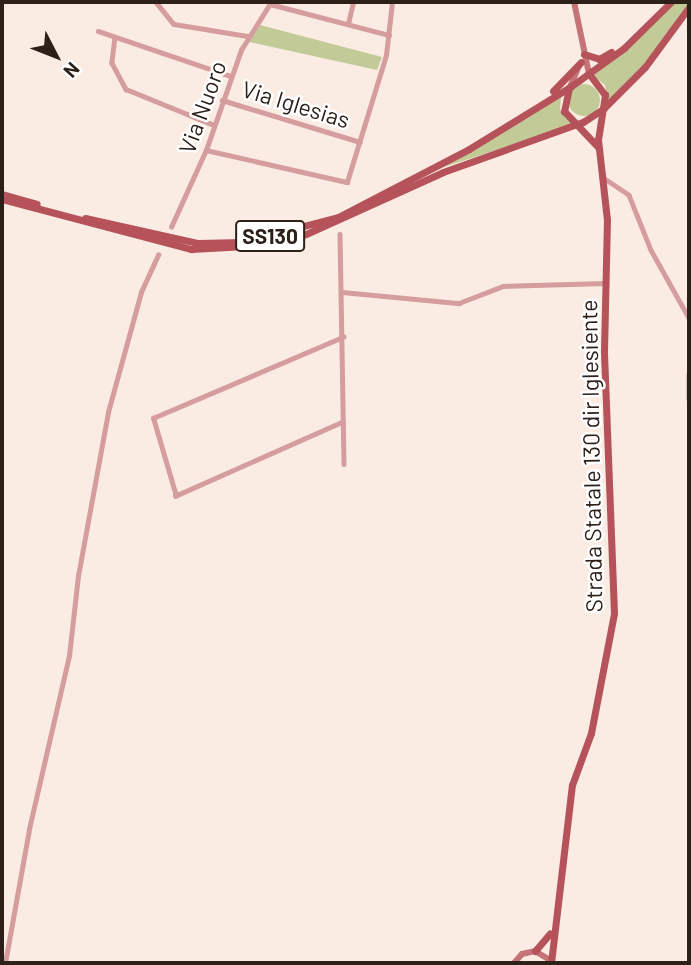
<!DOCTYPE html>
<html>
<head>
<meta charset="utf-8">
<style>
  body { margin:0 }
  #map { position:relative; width:691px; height:965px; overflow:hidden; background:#faebe3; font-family:Barlow,sans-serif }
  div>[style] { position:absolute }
  .green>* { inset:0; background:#c2cb97 }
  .round { border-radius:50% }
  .street>* { height:4.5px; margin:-2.25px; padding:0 2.25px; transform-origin:2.25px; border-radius:2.25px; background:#d59d9d }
  .secondary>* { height:6px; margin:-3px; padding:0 3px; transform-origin:3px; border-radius:3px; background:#c57376 }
  .primary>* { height:7px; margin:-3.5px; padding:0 3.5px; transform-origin:3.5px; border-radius:3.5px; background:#b6535a }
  span { translate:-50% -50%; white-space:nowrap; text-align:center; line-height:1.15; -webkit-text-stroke:5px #fff; paint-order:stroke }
  .shield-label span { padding:2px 5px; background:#fff; border:2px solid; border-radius:5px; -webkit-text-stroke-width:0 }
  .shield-label { font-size:21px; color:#2d2019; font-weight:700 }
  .street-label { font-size:23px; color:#2d2019 }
  .frame { position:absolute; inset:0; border:4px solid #2d2019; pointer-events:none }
  .north { position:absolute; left:21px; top:21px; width:70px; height:70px; -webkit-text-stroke:5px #fff; paint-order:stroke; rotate:132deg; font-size:19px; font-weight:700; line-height:28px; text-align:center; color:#2d2019 }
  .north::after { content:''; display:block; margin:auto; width:24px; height:32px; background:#2d2019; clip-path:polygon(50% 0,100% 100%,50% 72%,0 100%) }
</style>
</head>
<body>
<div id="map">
  <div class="green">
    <div style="clip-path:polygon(674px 2px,689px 2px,643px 66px,608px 101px,605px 85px,593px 76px)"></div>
    <div style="clip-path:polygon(260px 25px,382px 57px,377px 70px,249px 42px)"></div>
    <div class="round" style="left:568px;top:84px;width:32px;height:32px"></div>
    <div style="clip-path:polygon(561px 96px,560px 110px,573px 125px,444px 167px)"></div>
  </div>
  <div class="street">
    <div style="left:156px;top:2px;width:28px;rotate:51deg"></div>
    <div style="left:174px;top:24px;width:74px;rotate:9.3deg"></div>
    <div style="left:270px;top:4px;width:123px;rotate:14.6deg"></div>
    <div style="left:348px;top:24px;width:23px;rotate:-77deg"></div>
    <div style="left:98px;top:31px;width:140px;rotate:18.7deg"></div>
    <div style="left:115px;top:37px;width:26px;rotate:97deg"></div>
    <div style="left:112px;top:63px;width:30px;rotate:62deg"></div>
    <div style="left:126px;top:89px;width:95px;rotate:22.2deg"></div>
    <div style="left:222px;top:100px;width:144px;rotate:16.9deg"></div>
    <div style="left:206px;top:150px;width:145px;rotate:12.8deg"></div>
    <div style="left:347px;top:182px;width:133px;rotate:-72.9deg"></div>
    <div style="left:386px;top:55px;width:53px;rotate:-83.5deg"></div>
    <div style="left:604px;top:178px;width:30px;rotate:34deg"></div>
    <div style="left:629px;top:195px;width:59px;rotate:68.2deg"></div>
    <div style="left:651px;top:250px;width:78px;rotate:60.8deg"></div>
    <div style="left:171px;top:227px;width:85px;rotate:-65.6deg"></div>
    <div style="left:206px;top:150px;width:106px;rotate:-70.7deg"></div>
    <div style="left:241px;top:50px;width:57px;rotate:-58deg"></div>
    <div style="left:340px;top:234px;width:230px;rotate:89deg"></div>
    <div style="left:342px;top:292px;width:118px;rotate:5.4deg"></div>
    <div style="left:459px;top:303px;width:47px;rotate:-21.1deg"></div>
    <div style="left:503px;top:286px;width:103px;rotate:-1.7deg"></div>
    <div style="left:689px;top:374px;width:25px;rotate:90deg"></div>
    <div style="left:343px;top:422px;width:183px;rotate:156.1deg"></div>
    <div style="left:176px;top:496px;width:81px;rotate:-106.4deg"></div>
    <div style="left:153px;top:418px;width:207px;rotate:-23.1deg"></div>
    <div style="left:5px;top:963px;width:136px;rotate:-79.8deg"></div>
    <div style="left:29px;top:829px;width:178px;rotate:-77deg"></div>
    <div style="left:69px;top:656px;width:81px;rotate:-83.6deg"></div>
    <div style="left:78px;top:576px;width:167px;rotate:-79.6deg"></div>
    <div style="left:108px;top:412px;width:124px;rotate:-74.6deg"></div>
    <div style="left:141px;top:292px;width:41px;rotate:-65.3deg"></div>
  </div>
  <div class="secondary">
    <div style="left:574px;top:2px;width:74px;rotate:78.2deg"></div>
    <div style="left:570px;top:87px;width:23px;rotate:-67deg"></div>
    <div style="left:514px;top:963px;width:12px;rotate:-48deg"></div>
    <div style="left:522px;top:954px;width:13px;rotate:-13deg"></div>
    <div style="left:535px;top:951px;width:17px;rotate:31deg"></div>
    <div style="left:550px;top:960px;width:4px;rotate:135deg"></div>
  </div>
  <div class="primary">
    <div style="left:584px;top:54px;width:16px;rotate:18deg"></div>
    <div style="left:599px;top:59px;width:14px;rotate:-30deg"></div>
    <div style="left:569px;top:88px;width:24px;rotate:102deg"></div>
    <div style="left:564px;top:111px;width:50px;rotate:46.6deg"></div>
    <div style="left:553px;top:91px;width:40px;rotate:-46deg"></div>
    <div style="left:2px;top:194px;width:36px;rotate:16deg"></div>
    <div style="left:2px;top:199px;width:196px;rotate:14.8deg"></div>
    <div style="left:191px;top:249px;width:75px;rotate:-3.1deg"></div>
    <div style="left:266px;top:245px;width:41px;rotate:-15.4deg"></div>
    <div style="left:306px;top:234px;width:150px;rotate:-24.3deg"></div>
    <div style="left:443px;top:172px;width:149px;rotate:-19.7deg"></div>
    <div style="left:583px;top:122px;width:24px;rotate:-33deg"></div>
    <div style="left:603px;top:109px;width:59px;rotate:-45deg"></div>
    <div style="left:645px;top:67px;width:74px;rotate:-53.7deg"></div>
    <div style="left:85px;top:218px;width:116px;rotate:12.5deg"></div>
    <div style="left:198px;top:243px;width:44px;rotate:-1.3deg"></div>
    <div style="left:242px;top:242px;width:99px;rotate:-14.6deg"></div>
    <div style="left:338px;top:217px;width:148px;rotate:-27.4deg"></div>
    <div style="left:469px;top:149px;width:119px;rotate:-31.5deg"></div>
    <div style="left:570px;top:87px;width:67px;rotate:-35.8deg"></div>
    <div style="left:624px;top:48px;width:66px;rotate:-44.4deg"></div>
    <div style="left:535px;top:951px;width:23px;rotate:-50deg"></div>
    <div style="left:551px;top:963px;width:179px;rotate:-83.3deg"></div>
    <div style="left:572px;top:785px;width:55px;rotate:-69.9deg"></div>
    <div style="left:591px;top:733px;width:122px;rotate:-79.1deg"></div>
    <div style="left:614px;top:613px;width:262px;rotate:-92.2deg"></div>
    <div style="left:604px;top:351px;width:131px;rotate:-88.7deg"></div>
    <div style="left:607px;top:220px;width:81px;rotate:-96.4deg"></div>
    <div style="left:598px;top:140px;width:46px;rotate:-81.2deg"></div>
    <div style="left:605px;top:95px;width:26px;rotate:-127deg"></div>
  </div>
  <div class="shield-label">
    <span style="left:270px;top:236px">SS130</span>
  </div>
  <div class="street-label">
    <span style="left:296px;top:104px;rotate:17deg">Via Iglesias</span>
    <span style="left:202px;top:107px;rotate:-70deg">Via Nuoro</span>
    <span style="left:591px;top:456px;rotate:-91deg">Strada Statale 130 dir Iglesiente</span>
  </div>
  <div class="frame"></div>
  <div class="north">N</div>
</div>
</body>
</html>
